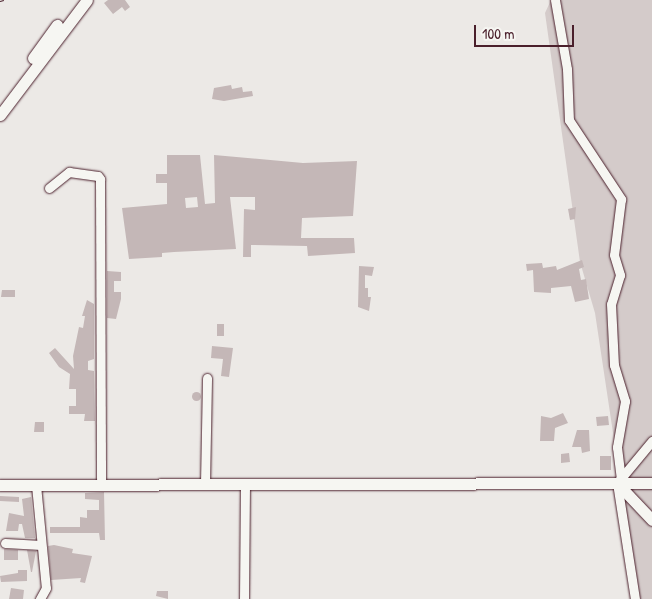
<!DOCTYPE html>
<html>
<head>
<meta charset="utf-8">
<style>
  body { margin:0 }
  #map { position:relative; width:652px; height:599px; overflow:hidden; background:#ece9e6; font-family:"Patrick Hand",sans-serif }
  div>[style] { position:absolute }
  .green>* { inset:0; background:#d4cbca }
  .building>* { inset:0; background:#c4b7b7 }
  .round { border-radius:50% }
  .path>* { height:1px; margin-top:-0.5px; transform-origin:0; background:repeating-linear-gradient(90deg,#4a1f2b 0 5px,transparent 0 9px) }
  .roads { filter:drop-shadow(0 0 1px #4a1f2b) drop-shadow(0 0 1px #4a1f2b) }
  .minor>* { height:9px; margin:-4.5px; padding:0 4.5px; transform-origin:4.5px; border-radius:4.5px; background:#f6f6f2 }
  .major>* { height:11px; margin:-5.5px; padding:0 5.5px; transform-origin:5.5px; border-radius:5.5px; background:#f6f6f2 }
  span { translate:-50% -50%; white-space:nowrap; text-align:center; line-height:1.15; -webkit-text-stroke:5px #f6f6f2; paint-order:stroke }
  .scale { position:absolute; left:474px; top:25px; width:100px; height:22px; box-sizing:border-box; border:2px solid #4a1f2b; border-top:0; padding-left:6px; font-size:15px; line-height:18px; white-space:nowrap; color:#4a1f2b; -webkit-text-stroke:4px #f6f6f2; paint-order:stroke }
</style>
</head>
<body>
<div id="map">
  <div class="green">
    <div style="clip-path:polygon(551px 0,652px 0,652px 599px,638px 599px,595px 313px,580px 262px,545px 13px)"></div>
  </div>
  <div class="building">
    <div style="clip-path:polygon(108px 0,125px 0,130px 7px,125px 11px,122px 7px,113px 14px,104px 3px)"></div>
    <div style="clip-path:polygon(231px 85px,232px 89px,242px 87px,243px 92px,252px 91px,253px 96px,224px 101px,212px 99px,214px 88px)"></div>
    <div style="clip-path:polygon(evenodd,167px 155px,200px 155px,205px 204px,215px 203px,214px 155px,303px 163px,357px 161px,353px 216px,302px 218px,301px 238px,354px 238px,355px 253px,308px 256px,307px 246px,251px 245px,251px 257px,243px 257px,244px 209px,255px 210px,255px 197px,230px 197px,236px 249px,174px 252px,162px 253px,162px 257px,129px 259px,122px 208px,167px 204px,167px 183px,156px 183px,156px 174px,167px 174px,167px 155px,197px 197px,198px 207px,186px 208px,185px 198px,197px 197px)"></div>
    <div style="clip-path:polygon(576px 207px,575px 219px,570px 220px,568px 209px)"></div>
    <div style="clip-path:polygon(582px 260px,584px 267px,579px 269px,581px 280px,586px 279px,589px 299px,575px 302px,571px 286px,551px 288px,551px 293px,534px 292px,533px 270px,527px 271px,526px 264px,542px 263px,543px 268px,556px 266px,557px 270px)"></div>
    <div style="clip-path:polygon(359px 266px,374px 267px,372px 276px,365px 275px,365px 288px,368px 288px,368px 297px,371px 297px,369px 311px,358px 307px)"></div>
    <div style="clip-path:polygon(107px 271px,121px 272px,121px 281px,114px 281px,114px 292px,121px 292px,121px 299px,116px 319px,107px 318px)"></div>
    <div style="clip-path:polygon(2px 290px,15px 290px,15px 297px,1px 297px)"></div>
    <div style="clip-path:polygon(87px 300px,94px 304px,94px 359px,88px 361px,88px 370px,94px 371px,95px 421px,84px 421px,85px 414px,69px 414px,69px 406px,76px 406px,76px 389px,69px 389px,70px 374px,59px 367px,49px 353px,55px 348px,74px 369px,73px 356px,79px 327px,83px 328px,85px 316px,82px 316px)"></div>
    <div style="clip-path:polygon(217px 324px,224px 324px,224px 336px,217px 336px)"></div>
    <div style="clip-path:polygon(212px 346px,233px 348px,229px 377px,221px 376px,223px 359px,211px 358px)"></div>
    <div class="round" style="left:191.5px;top:391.5px;width:9px;height:9px"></div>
    <div style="clip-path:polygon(563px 413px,568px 423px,555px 428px,554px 441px,540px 441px,541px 416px,551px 418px)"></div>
    <div style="clip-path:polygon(608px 416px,609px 425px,597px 426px,596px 417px)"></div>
    <div style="clip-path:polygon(35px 422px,44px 422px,44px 432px,34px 432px)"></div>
    <div style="clip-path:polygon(577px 430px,589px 430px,590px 451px,582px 453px,581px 447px,572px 447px)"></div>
    <div style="clip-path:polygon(569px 453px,570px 462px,561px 463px,561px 454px)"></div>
    <div style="clip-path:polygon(600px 456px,611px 456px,611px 470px,600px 470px)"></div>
    <div style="clip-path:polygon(104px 492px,105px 540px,100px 540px,99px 533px,50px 533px,50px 527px,80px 527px,80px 517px,87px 518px,87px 510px,99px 510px,99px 500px,85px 499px,85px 493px)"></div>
    <div style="clip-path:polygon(0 496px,19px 497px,19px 502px,0 501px)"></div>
    <div style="clip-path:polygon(31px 497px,35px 538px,25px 538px,22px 524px,19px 524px,18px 531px,6px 531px,9px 513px,24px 516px,22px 499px)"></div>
    <div style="clip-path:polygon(54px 545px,73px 549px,72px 553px,92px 556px,85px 583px,80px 582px,81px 578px,51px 580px,48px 546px)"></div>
    <div style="clip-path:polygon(4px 549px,18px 550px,18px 560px,4px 560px)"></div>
    <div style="clip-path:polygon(27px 550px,36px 551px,32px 572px,31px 572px)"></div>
    <div style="clip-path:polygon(18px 570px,27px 570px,27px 581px,1px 582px,0 576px,18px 573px)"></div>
    <div style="clip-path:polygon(11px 588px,24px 590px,23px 599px,9px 599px)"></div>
    <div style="clip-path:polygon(157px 591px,168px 591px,168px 599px,156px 596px)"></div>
  </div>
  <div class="path">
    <div style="left:0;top:1px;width:4px;rotate:-14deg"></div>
  </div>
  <div class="roads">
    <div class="minor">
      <div style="left:555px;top:0;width:70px;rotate:80.1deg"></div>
      <div style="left:567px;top:69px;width:51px;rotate:87.8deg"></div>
      <div style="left:569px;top:120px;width:95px;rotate:56.6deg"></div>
      <div style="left:621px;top:199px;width:56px;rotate:97.1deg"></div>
      <div style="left:614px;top:255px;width:21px;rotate:73deg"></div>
      <div style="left:620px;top:275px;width:30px;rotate:107deg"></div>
      <div style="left:611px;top:304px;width:61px;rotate:87.2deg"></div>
      <div style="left:614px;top:365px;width:38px;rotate:73deg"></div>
      <div style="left:625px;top:401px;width:47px;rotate:99.9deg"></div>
      <div style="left:617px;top:447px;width:32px;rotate:83deg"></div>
      <div style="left:49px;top:188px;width:26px;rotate:-39deg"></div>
      <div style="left:69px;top:172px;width:29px;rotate:8deg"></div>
      <div style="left:98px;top:176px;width:4px;rotate:56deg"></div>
      <div style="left:100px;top:179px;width:306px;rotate:89.8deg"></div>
      <div style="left:205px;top:484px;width:106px;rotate:-88.9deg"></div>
      <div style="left:36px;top:485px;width:103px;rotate:84.5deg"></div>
      <div style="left:46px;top:588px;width:13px;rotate:119deg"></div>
      <div style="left:5px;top:543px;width:36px;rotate:3deg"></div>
      <div style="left:244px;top:599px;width:115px;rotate:-89.5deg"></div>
      <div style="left:635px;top:599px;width:117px;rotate:-98.8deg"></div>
      <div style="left:617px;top:483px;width:55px;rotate:-50.2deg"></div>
    </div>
    <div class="major">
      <div style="left:33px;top:58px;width:41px;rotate:-54deg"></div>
      <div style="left:0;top:115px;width:144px;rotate:-52.9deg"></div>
      <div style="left:617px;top:483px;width:51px;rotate:46.6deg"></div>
      <div style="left:0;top:485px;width:652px;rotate:-0.18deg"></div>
    </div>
  </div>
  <div class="scale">100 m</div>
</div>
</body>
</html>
